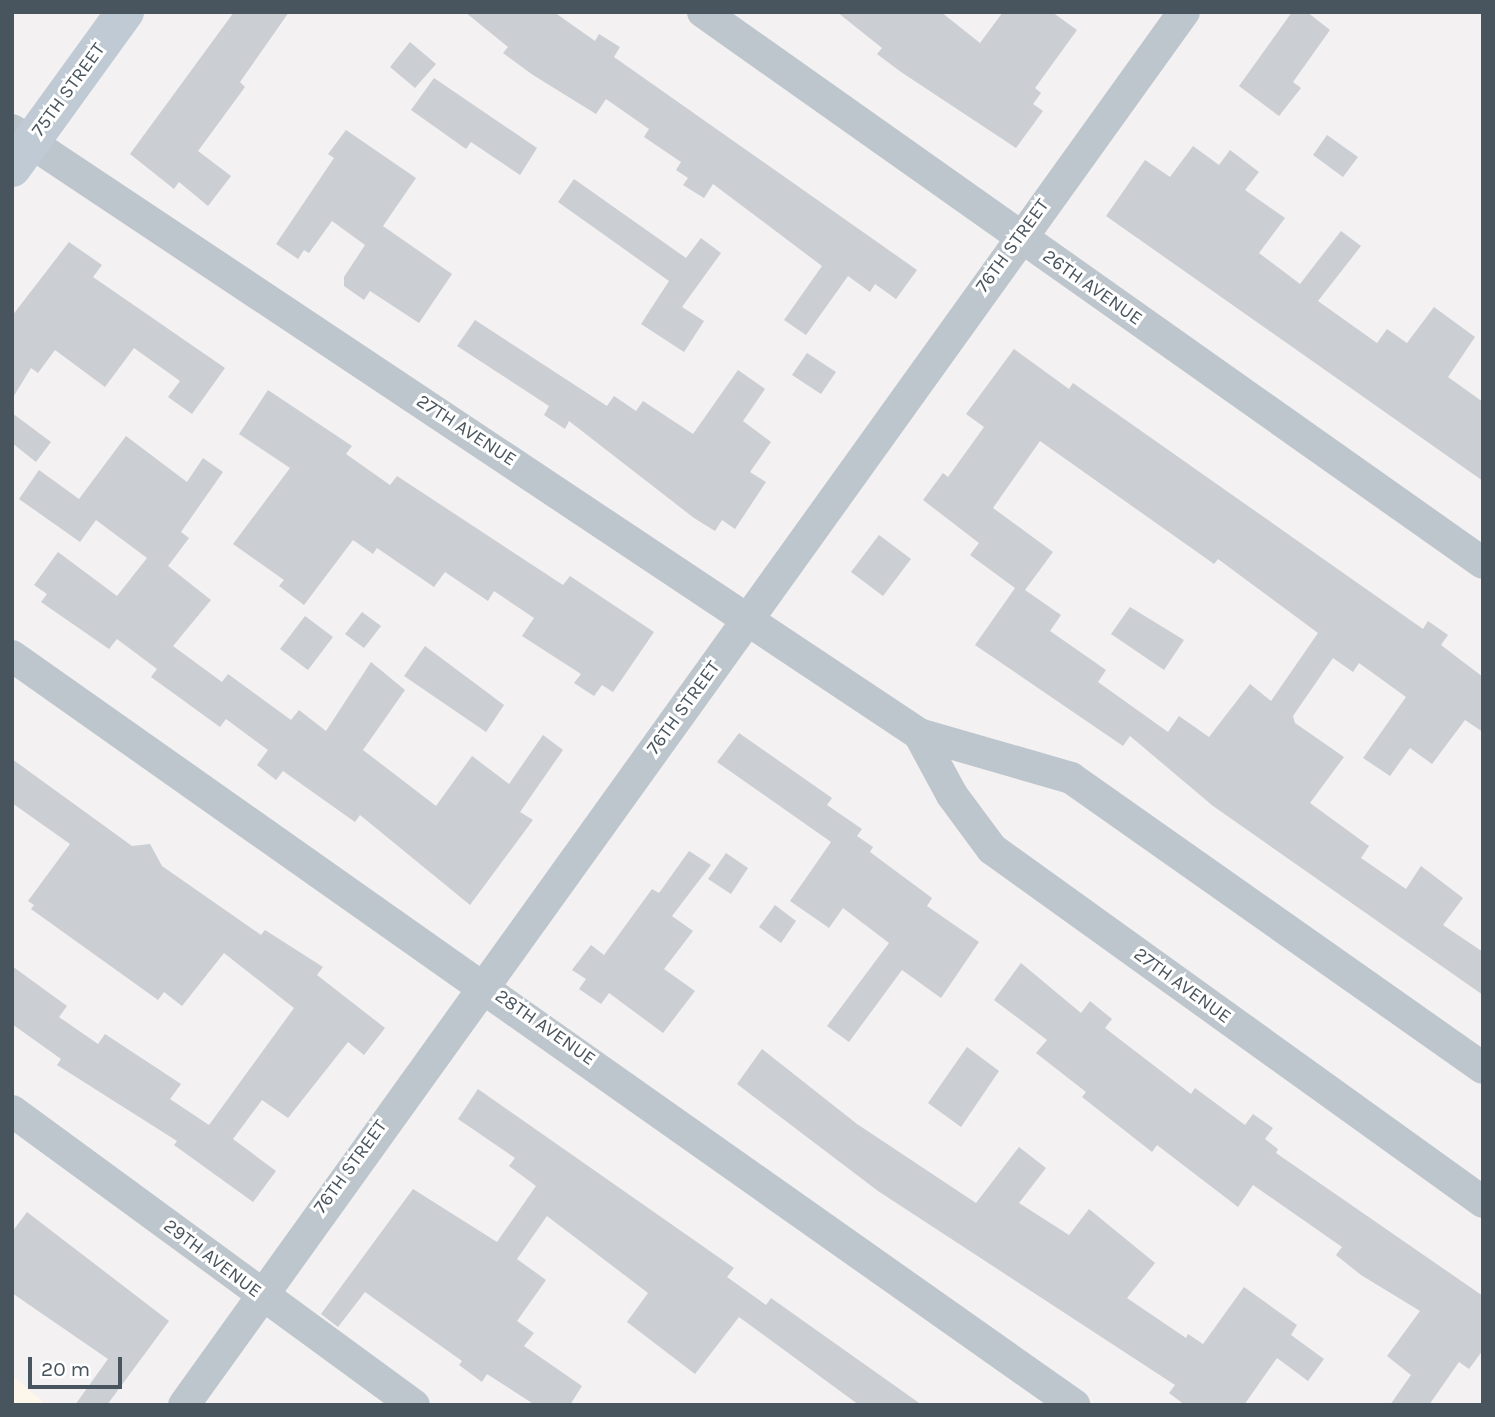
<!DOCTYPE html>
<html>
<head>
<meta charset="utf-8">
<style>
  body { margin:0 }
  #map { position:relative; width:1495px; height:1417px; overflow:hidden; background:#f3f1f1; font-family:Karla,sans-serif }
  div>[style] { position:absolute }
  .commercial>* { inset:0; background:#fcf6eb }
  .building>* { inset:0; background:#cbced3 }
  .street>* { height:32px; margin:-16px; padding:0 16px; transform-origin:16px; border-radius:16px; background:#bdc6cd }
  .secondary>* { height:38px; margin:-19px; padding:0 19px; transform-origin:19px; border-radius:19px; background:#bfcad4 }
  span { translate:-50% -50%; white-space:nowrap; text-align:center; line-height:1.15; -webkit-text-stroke:6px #fff; paint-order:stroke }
  .street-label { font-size:19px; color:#49555e }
  .frame { position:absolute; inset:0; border:14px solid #49555e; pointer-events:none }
  .scale { position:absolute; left:28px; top:1357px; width:94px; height:32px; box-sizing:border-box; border:4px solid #49555e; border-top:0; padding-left:9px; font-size:21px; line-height:24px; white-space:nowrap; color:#49555e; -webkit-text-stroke:5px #fff; paint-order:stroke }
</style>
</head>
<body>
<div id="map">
  <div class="commercial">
    <div style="clip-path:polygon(12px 1375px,47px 1405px,12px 1405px)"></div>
  </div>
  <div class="building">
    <div style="clip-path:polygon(234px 12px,289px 12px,240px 82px,245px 87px,198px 151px,231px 176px,208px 206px,179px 182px,174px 189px,130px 154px)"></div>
    <div style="clip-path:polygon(465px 12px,554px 12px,595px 41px,599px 34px,620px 47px,614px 57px,917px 270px,896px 299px,875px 284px,870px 292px,848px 276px,806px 335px,784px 320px,822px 266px,713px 184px,704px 198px,683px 185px,688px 178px,676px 170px,681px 162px,644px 137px,649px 129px,606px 99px,596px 114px,533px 75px,503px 53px,508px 47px)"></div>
    <div style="clip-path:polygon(837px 12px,941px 12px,980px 43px,1003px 12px,1052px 12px,1077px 30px,1035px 88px,1041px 93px,1033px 104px,1043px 111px,1016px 148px,901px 72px,877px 54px,882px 48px)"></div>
    <div style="clip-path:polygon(1292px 12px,1307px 12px,1330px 30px,1293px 82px,1301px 88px,1279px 116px,1239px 86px)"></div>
    <div style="clip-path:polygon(410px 42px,436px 64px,415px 88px,390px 67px)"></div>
    <div style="clip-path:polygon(434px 78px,537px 148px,520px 175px,471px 142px,466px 149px,411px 110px)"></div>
    <div style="clip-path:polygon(346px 130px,416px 178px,383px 226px,452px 274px,419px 323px,370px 291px,364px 300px,344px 286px,344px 277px,365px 245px,332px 221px,309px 253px,304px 250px,298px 259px,276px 244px,334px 158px,328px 154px)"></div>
    <div style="clip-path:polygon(1327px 135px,1358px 157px,1343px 177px,1313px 155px)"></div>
    <div style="clip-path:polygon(1193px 146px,1219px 165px,1230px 150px,1259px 172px,1245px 190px,1285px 218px,1259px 253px,1300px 284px,1341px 231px,1361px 246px,1318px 301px,1377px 343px,1387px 329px,1407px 343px,1434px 307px,1475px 337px,1448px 377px,1483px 402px,1483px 481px,1106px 216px,1145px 160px,1170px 177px)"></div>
    <div style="clip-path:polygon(574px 179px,686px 258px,701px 238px,721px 253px,682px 307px,704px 321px,684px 352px,641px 324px,669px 281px,558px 202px)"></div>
    <div style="clip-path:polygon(69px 242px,102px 265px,93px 277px,225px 368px,192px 414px,168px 397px,180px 381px,134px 348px,105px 387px,55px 350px,38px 373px,31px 368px,12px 399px,12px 316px)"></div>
    <div style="clip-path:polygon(475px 320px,607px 406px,614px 396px,636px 411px,643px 401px,693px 434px,738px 370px,765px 389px,743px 421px,771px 442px,750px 472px,766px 482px,735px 529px,722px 520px,715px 531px,694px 518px,569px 421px,565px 429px,544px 415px,549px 406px,457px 346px)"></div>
    <div style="clip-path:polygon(evenodd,1014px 349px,1069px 389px,1073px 383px,1423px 629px,1428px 621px,1448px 635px,1441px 645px,1483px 677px,1483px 732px,1465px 720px,1432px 764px,1410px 748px,1390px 776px,1363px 758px,1406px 697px,1359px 663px,1353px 672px,1333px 658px,1293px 716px,1295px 723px,1344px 757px,1310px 803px,1369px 846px,1361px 858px,1406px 889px,1421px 866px,1463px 898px,1443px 925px,1483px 952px,1483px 995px,1213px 806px,1130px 736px,1123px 746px,975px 645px,1015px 588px,970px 555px,979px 543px,923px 500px,943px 473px,948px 477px,984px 427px,966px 414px,1014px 349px,1040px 441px,1214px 564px,1218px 559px,1318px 633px,1271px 701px,1250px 684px,1209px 737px,1179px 716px,1168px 732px,1098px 682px,1106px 670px,1050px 631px,1061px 615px,1025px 590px,1053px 552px,993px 508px,1040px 441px)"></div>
    <div style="clip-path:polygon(807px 353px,836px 372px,821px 394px,792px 375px)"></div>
    <div style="clip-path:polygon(268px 390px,352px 446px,346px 454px,390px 485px,397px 476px,563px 585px,570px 576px,654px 632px,613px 692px,602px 685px,594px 696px,574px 683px,581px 674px,522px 636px,534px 618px,494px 591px,488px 601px,445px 572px,434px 587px,377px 548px,373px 554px,353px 540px,304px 605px,279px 586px,284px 580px,233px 544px,290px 468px,239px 434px)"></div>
    <div style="clip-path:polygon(12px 413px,51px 442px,36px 462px,12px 443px)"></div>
    <div style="clip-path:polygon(126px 436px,187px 482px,203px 458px,223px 472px,181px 532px,189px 538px,168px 566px,211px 600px,173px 646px,222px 682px,228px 674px,291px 720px,299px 710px,326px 731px,371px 662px,405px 690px,363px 750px,436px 806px,472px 756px,509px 784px,543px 735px,563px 750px,520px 812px,533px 820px,470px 905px,360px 815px,355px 822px,283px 771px,276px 780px,257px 765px,268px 750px,226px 719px,220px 727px,151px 677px,157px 669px,117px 639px,109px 649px,41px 602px,47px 594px,34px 585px,58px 552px,117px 596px,147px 558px,96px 520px,80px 542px,19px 499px,39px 470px,79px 499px)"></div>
    <div style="clip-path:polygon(879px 535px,911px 559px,883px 596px,851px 572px)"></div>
    <div style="clip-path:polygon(1130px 607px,1184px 640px,1164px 670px,1111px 634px)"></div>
    <div style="clip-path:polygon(362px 612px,381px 626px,364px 648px,345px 634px)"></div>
    <div style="clip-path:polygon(305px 616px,333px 637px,308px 670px,280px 649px)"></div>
    <div style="clip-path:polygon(425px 646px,504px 705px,486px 732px,404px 676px)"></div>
    <div style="clip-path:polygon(739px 733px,832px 798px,827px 805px,862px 829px,857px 836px,873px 847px,870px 852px,932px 898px,927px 906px,979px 942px,941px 998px,902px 970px,849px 1042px,827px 1026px,889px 943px,843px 908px,829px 928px,790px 901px,831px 842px,717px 762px)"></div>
    <div style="clip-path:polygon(12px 759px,132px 846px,150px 844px,162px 866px,261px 935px,265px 930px,323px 967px,317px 975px,385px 1028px,364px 1055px,348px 1042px,288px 1118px,262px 1100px,233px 1139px,276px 1171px,253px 1202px,174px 1145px,177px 1141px,57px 1065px,61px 1059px,12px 1024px,12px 966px,67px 1006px,59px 1017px,98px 1044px,105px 1034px,181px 1084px,170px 1099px,209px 1125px,294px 1008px,224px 953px,182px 1006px,164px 992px,158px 1000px,31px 909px,34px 905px,28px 901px,70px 844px,12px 803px)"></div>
    <div style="clip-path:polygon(689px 851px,711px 865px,672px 916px,693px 931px,664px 969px,695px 991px,663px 1033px,609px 993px,601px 1004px,579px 989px,586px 979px,572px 970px,591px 945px,604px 955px,652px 889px,659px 893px)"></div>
    <div style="clip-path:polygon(726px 853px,748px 868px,731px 894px,708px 879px)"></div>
    <div style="clip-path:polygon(775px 905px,796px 921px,781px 943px,759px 927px)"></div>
    <div style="clip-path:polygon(1021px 963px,1081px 1013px,1090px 1001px,1112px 1019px,1105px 1028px,1191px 1094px,1195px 1088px,1245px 1125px,1253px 1114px,1273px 1128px,1265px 1139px,1278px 1149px,1276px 1153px,1483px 1296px,1483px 1350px,1469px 1369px,1459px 1362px,1429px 1405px,1390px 1405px,1411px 1375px,1387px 1356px,1420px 1311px,1361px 1275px,1336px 1255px,1342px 1247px,1253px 1185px,1238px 1207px,1157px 1145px,1152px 1152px,1082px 1097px,1086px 1092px,1036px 1053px,1047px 1040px,994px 1000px)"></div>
    <div style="clip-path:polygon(967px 1047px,999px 1071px,961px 1127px,928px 1103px)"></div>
    <div style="clip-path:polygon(762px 1049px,857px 1124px,976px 1203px,1019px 1147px,1046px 1168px,1019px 1203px,1069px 1235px,1089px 1209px,1155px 1263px,1127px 1298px,1186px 1338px,1188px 1334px,1203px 1344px,1244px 1287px,1297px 1325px,1291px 1335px,1324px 1359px,1308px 1381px,1277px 1358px,1244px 1405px,1185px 1405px,1169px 1393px,1175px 1385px,878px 1191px,737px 1084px)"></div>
    <div style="clip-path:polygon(478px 1089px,734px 1268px,727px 1277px,766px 1305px,771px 1298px,922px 1405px,859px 1405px,739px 1317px,695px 1374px,627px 1322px,648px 1293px,547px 1216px,517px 1259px,546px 1280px,517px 1321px,534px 1333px,524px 1346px,582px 1386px,570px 1405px,535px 1405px,487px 1374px,482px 1382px,459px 1365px,462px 1361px,365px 1292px,338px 1327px,321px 1314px,413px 1189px,497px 1242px,536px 1186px,509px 1166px,515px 1158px,458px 1119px)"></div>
    <div style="clip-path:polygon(27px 1212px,169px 1321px,107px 1405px,75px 1405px,108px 1359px,12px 1293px,12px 1232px)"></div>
  </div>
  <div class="street">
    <div style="left:703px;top:12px;width:955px;rotate:35.24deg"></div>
    <div style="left:12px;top:130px;width:1090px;rotate:33.66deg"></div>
    <div style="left:919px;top:734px;width:158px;rotate:16.1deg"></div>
    <div style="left:1071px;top:778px;width:504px;rotate:35.14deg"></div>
    <div style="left:12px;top:656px;width:1300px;rotate:35.19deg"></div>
    <div style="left:919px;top:734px;width:69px;rotate:61.6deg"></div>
    <div style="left:952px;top:795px;width:67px;rotate:53.5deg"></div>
    <div style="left:992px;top:849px;width:605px;rotate:35.71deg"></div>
    <div style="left:12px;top:1111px;width:498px;rotate:36.2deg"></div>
    <div style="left:184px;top:1405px;width:1715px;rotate:-54.33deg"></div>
  </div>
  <div class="secondary">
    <div style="left:12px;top:168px;width:193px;rotate:-54.1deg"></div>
  </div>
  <div class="street-label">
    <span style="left:69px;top:90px;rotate:-54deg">75TH STREET</span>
    <span style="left:1013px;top:246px;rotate:-54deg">76TH STREET</span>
    <span style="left:1092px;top:288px;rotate:35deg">26TH AVENUE</span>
    <span style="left:466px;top:431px;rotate:33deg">27TH AVENUE</span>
    <span style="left:684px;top:708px;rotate:-54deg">76TH STREET</span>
    <span style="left:1182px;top:986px;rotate:36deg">27TH AVENUE</span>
    <span style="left:545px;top:1028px;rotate:35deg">28TH AVENUE</span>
    <span style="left:351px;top:1167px;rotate:-54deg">76TH STREET</span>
    <span style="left:212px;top:1259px;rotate:37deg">29TH AVENUE</span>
  </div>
  <div class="frame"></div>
  <div class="scale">20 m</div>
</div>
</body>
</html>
